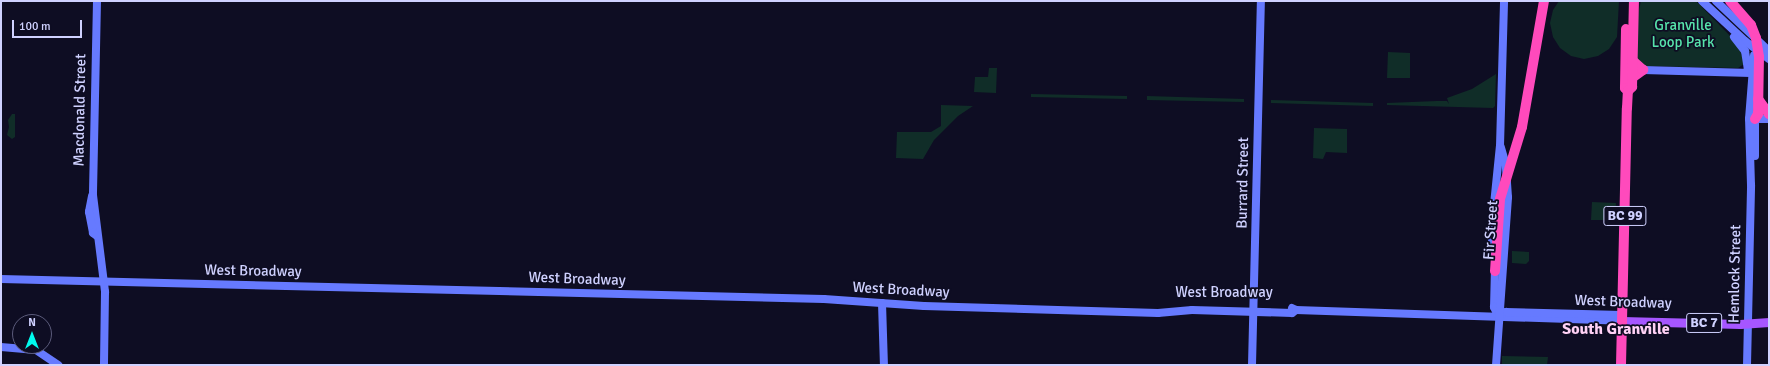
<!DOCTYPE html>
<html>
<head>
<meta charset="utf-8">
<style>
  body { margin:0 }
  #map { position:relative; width:1770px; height:366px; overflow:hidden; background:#0e0d23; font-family:Signika,sans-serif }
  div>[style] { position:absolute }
  .green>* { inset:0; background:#102d28 }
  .secondary>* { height:8px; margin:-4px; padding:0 4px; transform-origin:4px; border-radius:4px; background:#667aff }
  .primary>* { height:9px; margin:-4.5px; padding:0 4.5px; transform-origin:4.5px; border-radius:4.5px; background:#a656ff }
  .highway>* { height:10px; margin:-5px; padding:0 5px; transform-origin:5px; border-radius:5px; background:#ff4abc }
  .highway-bridge>* { height:10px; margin:-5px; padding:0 5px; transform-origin:5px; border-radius:5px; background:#ff4abc }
  span { translate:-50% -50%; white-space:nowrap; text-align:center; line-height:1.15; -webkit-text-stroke:3.5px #0e0d23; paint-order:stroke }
  .shield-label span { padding:1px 3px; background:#0e0d23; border:1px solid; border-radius:3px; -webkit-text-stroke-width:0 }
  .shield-label { font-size:14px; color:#cfd1ff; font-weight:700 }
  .park-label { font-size:15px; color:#57e3ab }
  .street-label { font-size:15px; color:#cfd1ff }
  .neighbourhood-label { font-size:16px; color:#ffd1f5; font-weight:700 }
  .frame { position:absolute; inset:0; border:2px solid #cfd1ff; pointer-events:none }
  .north { position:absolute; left:12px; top:314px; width:40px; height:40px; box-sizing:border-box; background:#0e0d23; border:1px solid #5b5b7b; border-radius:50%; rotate:0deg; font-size:11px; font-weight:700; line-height:16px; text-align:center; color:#cfd1ff }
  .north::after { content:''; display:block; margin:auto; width:14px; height:18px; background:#00faee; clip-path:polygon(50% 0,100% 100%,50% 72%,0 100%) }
  .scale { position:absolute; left:12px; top:20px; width:70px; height:18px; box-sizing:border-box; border:2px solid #cfd1ff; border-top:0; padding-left:5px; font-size:12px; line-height:14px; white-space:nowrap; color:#cfd1ff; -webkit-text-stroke:3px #0e0d23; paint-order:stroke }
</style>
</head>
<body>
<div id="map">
  <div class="green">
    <div style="clip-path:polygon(1559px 1px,1619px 1px,1617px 37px,1609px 49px,1598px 56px,1584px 59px,1571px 56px,1560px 48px,1553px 37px,1550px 23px,1553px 10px)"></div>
    <div style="clip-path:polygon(1641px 1px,1696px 1px,1739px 45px,1744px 64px,1738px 68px,1644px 66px,1636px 59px,1637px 18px)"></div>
    <div style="clip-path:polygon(1388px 52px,1410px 53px,1410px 78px,1387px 78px)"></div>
    <div style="clip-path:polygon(989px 68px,997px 68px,996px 93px,974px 92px,975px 77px,988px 77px)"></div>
    <div style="clip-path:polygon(1496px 74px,1495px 106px,1493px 108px,1387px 105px,1387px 103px,1437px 101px,1447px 101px,1449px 104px,1447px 98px,1472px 89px)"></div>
    <div style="clip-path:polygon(1031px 94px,1127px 96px,1127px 99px,1031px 97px)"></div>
    <div style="clip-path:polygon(1147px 96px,1244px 99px,1244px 102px,1147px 100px)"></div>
    <div style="clip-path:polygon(1271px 100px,1373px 103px,1373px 106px,1271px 103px)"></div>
    <div style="clip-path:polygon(941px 105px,973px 106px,958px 116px,934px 140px,923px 159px,896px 158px,897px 132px,931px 132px,941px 126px)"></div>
    <div style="clip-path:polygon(12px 114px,15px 114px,15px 137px,12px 139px,7px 135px,9px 127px,8px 120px)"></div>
    <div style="clip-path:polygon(1314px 128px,1347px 129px,1347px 153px,1326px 152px,1323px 159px,1313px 158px)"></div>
    <div style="clip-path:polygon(1592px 202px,1616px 203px,1615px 220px,1591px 220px)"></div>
    <div style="clip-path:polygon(1512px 251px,1529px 252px,1529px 261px,1526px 264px,1512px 263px)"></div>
    <div style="clip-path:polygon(1502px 356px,1548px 357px,1547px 365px,1502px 365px)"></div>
  </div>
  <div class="secondary">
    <div style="left:97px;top:1px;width:194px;rotate:91.2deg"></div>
    <div style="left:93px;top:195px;width:98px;rotate:82.9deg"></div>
    <div style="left:105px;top:292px;width:73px;rotate:90.8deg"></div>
    <div style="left:1702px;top:1px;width:59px;rotate:42.9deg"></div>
    <div style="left:1745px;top:41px;width:30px;rotate:37deg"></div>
    <div style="left:1716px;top:1px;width:73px;rotate:43.3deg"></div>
    <div style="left:1734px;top:37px;width:18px;rotate:52deg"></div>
    <div style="left:1745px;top:51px;width:18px;rotate:81deg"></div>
    <div style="left:1748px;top:69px;width:5px;rotate:53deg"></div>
    <div style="left:1643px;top:70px;width:108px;rotate:1.6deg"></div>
    <div style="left:1752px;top:115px;width:5px;rotate:53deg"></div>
    <div style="left:1755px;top:119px;width:37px;rotate:90deg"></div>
    <div style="left:1752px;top:119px;width:17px"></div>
    <div style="left:92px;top:196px;width:16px;rotate:101deg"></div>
    <div style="left:89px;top:212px;width:21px;rotate:79deg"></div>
    <div style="left:93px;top:233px;width:5px;rotate:37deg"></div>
    <div style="left:1494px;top:253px;width:19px;rotate:-99deg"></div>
    <div style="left:1491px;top:234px;width:88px;rotate:-84.2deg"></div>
    <div style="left:1500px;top:146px;width:145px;rotate:-88.4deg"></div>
    <div style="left:1495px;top:267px;width:40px;rotate:91.4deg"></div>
    <div style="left:1494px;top:307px;width:10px;rotate:66deg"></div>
    <div style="left:1px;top:279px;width:823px;rotate:1.39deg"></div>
    <div style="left:824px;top:299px;width:100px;rotate:4deg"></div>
    <div style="left:924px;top:306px;width:234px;rotate:1.7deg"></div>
    <div style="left:1158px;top:313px;width:34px;rotate:-5deg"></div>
    <div style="left:1192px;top:310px;width:100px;rotate:1.7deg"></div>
    <div style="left:1292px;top:313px;width:5px;rotate:-37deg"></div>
    <div style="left:882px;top:303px;width:62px;rotate:88.2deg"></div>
    <div style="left:1292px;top:308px;width:4px;rotate:27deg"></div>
    <div style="left:1296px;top:310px;width:326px;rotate:1.9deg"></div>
    <div style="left:1498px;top:316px;width:9px;rotate:-27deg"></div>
    <div style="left:1506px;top:312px;width:116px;rotate:1.5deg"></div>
    <div style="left:1px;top:347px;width:35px;rotate:5deg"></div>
    <div style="left:36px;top:350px;width:27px;rotate:34deg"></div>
    <div style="left:1252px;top:365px;width:364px;rotate:-88.6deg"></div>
    <div style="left:1496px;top:365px;width:168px;rotate:-85.9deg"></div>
    <div style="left:1508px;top:197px;width:32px;rotate:-94deg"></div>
    <div style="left:1506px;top:165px;width:19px;rotate:-106deg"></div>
    <div style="left:1747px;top:365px;width:180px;rotate:-88.7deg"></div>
    <div style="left:1751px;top:185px;width:66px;rotate:-91.7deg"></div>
    <div style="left:1749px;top:119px;width:64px;rotate:-85.5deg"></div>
  </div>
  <div class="primary">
    <div style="left:1622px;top:321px;width:118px;rotate:1.5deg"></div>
    <div style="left:1740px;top:324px;width:29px;rotate:-4deg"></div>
  </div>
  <div class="highway">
    <div style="left:1626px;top:29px;width:59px;rotate:91deg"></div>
    <div style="left:1625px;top:88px;width:4px;rotate:45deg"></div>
    <div style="left:1632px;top:78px;width:14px;rotate:-36deg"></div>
    <div style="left:1643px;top:70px;width:15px;rotate:-138deg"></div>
    <div style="left:1758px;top:99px;width:19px;rotate:54deg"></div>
    <div style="left:1755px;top:119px;width:6px;rotate:-59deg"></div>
    <div style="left:1758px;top:114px;width:57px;rotate:-89deg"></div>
    <div style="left:1495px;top:271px;width:72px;rotate:-86deg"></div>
    <div style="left:1621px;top:365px;width:257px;rotate:-88.7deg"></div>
    <div style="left:1627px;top:108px;width:17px;rotate:-87deg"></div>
    <div style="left:1628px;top:91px;width:6px;rotate:-45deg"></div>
    <div style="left:1632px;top:87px;width:86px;rotate:-88.7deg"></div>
  </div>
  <div class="highway-bridge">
    <div style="left:1730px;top:1px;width:32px;rotate:49deg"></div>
    <div style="left:1751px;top:25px;width:14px;rotate:69deg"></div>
    <div style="left:1756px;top:38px;width:19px;rotate:81deg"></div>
    <div style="left:1500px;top:199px;width:75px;rotate:-73deg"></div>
    <div style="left:1522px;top:127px;width:128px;rotate:-80.1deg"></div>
  </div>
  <div class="shield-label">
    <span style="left:1625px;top:216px">BC 99</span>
    <span style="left:1704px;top:323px">BC 7</span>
  </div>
  <div class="park-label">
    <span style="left:1683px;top:34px">Granville<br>Loop Park</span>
  </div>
  <div class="street-label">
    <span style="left:80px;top:110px;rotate:-89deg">Macdonald Street</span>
    <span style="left:1243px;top:183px;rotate:-89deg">Burrard Street</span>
    <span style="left:1491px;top:230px;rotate:-86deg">Fir Street</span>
    <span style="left:253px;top:271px;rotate:1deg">West Broadway</span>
    <span style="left:1735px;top:274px;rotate:-89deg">Hemlock Street</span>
    <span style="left:577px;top:279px;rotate:2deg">West Broadway</span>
    <span style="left:901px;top:290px;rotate:3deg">West Broadway</span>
    <span style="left:1224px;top:293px">West Broadway</span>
    <span style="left:1623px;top:302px;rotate:2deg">West Broadway</span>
  </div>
  <div class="neighbourhood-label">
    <span style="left:1616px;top:329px">South Granville</span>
  </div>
  <div class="frame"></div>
  <div class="north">N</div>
  <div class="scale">100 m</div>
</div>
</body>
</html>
